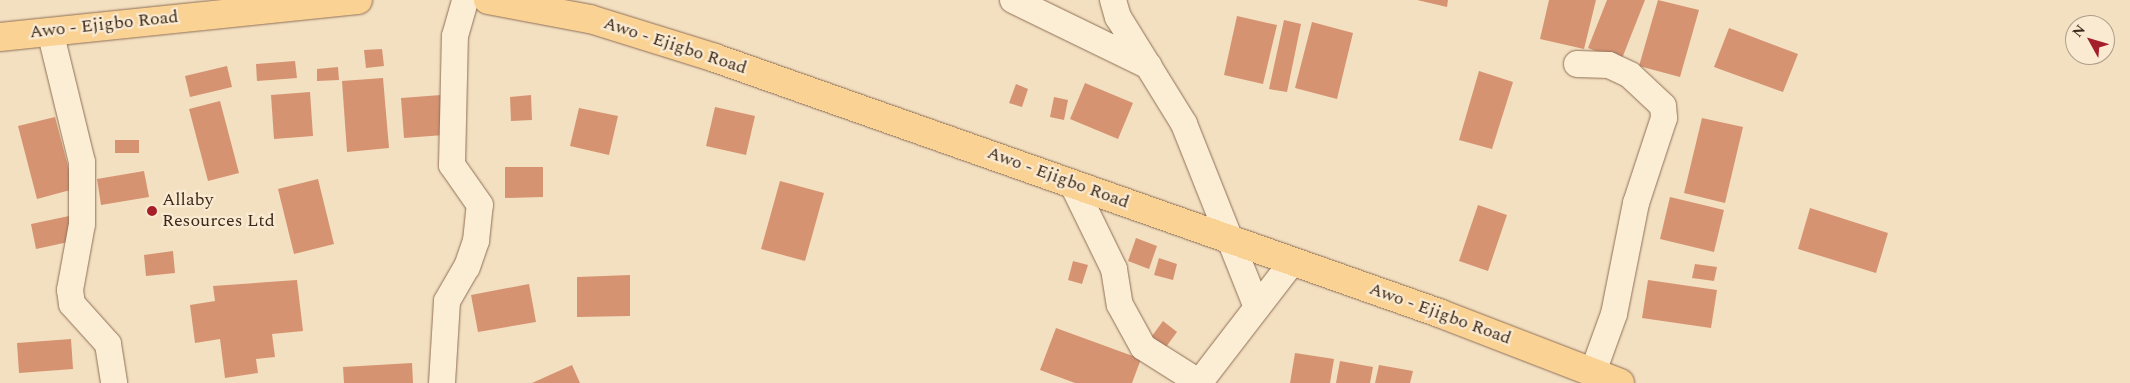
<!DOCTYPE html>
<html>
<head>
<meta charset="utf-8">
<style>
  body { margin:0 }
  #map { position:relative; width:2130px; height:383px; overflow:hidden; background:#f3e0c1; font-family:Spectral,serif }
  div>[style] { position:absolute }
  .building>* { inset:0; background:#d59372 }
  .roads { filter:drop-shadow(0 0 1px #8f6f56) drop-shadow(0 0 1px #8f6f56) }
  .minor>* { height:26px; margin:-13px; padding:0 13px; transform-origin:13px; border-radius:13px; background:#fcedd5 }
  .primary>* { height:28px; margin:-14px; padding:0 14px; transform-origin:14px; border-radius:14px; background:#fad294 }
  .dots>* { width:14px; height:14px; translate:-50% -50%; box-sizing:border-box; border:2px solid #f9ead1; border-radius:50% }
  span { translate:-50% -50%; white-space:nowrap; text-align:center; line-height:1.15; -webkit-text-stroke:4.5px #f9ead1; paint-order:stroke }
  .street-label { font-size:18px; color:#3d291c }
  .poi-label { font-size:18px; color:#3d291c }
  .left { translate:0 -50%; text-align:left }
  .north { position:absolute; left:2065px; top:15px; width:50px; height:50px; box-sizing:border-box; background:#f9ead1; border:1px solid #ae9d89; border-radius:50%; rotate:309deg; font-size:14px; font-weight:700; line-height:20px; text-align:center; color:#3d291c }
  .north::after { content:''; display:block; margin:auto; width:18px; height:22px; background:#a51f2b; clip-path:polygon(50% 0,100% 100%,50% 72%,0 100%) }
</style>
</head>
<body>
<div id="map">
  <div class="building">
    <div style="clip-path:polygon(1417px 0,1448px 0,1447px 7px)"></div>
    <div style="clip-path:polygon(1549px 0,1596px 0,1584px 49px,1540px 39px)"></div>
    <div style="clip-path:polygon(1607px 0,1645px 0,1621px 61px,1588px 48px)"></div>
    <div style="clip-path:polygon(1658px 0,1699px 10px,1680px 77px,1639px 66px)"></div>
    <div style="clip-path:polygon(1237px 16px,1277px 25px,1263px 84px,1224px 75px)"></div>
    <div style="clip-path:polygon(1284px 20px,1301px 24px,1287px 92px,1269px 89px)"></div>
    <div style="clip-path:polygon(1312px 22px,1353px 33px,1337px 99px,1295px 88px)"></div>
    <div style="clip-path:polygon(1729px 28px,1798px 54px,1783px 92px,1714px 67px)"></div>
    <div style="clip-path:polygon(382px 49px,384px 66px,366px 68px,364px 50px)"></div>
    <div style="clip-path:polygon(295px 61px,297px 78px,257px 81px,256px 64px)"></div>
    <div style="clip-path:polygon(227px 66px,232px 87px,190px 97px,185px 76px)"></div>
    <div style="clip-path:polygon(338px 67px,339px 80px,317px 81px,317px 69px)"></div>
    <div style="clip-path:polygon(1479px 71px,1513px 82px,1492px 149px,1459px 140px)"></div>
    <div style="clip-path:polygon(383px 78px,389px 148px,347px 152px,342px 81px)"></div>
    <div style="clip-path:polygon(1085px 83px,1133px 103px,1118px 139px,1070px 119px)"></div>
    <div style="clip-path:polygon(1016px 84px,1028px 89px,1022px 107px,1009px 103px)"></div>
    <div style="clip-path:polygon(310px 92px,313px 136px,274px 139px,271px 95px)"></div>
    <div style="clip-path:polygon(441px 95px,444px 135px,404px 138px,401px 98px)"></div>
    <div style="clip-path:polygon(531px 95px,532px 120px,511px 121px,510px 97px)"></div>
    <div style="clip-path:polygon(1054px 97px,1068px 100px,1064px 120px,1050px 117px)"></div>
    <div style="clip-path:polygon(220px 101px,239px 173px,208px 181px,189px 109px)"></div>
    <div style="clip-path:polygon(715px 107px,755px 116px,746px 155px,706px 146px)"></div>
    <div style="clip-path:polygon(579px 108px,618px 116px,609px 155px,570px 146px)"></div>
    <div style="clip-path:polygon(55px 117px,74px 189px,37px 199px,18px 126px)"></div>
    <div style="clip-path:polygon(1702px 118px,1743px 127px,1725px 203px,1684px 193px)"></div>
    <div style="clip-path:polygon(115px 140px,139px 140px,139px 153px,115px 153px)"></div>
    <div style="clip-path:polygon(505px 167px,543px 167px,543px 197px,505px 198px)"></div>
    <div style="clip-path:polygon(144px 171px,149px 197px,101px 205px,97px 179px)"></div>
    <div style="clip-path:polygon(318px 179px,334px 244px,294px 254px,278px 189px)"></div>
    <div style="clip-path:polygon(780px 181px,824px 193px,805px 261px,761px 249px)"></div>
    <div style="clip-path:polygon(1670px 197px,1724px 210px,1714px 252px,1660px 239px)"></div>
    <div style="clip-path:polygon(1478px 205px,1507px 215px,1488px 271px,1459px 261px)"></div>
    <div style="clip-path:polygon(1810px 208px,1888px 233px,1876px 273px,1798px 249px)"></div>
    <div style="clip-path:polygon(69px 216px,73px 241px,36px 249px,31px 224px)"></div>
    <div style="clip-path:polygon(1136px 238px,1157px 246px,1149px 269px,1128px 261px)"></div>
    <div style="clip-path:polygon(173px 251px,175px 273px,146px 276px,144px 255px)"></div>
    <div style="clip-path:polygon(1159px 258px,1177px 264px,1173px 280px,1154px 275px)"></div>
    <div style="clip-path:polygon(1073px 261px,1088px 265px,1082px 284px,1068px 280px)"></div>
    <div style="clip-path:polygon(1695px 264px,1717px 267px,1714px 281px,1692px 278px)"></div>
    <div style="clip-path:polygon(630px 275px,630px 316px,577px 317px,577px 277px)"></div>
    <div style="clip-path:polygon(297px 280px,303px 331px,272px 334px,275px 357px,256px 359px,258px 373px,225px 378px,220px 339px,195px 343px,190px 305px,215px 301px,213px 286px)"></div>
    <div style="clip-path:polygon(1648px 280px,1717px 290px,1711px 328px,1642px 318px)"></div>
    <div style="clip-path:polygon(529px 284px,536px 322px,478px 332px,471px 295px)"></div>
    <div style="clip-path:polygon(1163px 321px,1177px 332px,1163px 351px,1149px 340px)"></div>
    <div style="clip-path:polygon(1056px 328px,1141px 359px,1132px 383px,1075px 383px,1040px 370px)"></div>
    <div style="clip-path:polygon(71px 339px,73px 369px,19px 373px,17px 343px)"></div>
    <div style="clip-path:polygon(1295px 353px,1334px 359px,1330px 383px,1290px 383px)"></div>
    <div style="clip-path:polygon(1340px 361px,1373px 367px,1370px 383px,1336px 383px)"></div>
    <div style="clip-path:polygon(412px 363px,413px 383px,344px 383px,343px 367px)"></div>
    <div style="clip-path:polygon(572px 365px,580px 383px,532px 383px)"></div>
    <div style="clip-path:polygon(1379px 365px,1413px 371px,1410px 383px,1375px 383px)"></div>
  </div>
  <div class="roads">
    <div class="minor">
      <div style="left:1013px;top:0;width:151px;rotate:25.9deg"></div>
      <div style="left:1113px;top:0;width:18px;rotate:74deg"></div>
      <div style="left:1118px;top:17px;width:126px;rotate:58.3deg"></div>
      <div style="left:1184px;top:124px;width:197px;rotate:68.3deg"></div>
      <div style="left:50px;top:31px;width:135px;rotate:76.3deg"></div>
      <div style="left:82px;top:162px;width:62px;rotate:90deg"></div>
      <div style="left:82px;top:224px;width:67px;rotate:100.3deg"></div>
      <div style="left:70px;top:290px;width:14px;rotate:82deg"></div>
      <div style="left:72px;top:304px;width:54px;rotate:48deg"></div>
      <div style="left:108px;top:344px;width:39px;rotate:81deg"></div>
      <div style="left:1577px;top:64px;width:32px;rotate:2deg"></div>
      <div style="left:1609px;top:65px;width:23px;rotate:25deg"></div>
      <div style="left:1630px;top:75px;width:45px;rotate:43.2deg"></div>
      <div style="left:1663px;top:106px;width:12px;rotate:85deg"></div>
      <div style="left:1664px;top:118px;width:89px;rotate:108.2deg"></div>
      <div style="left:1636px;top:203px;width:113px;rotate:101.2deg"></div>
      <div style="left:1614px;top:314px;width:62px;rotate:109.9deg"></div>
      <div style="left:1072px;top:183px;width:96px;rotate:64deg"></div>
      <div style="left:1114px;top:269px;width:36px;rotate:81deg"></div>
      <div style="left:1120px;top:305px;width:48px;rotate:61.3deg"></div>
      <div style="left:1143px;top:347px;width:67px;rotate:32.3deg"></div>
      <div style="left:442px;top:383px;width:82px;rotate:-86.5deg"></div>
      <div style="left:447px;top:301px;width:39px;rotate:-60deg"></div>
      <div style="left:467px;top:267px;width:28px;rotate:-71deg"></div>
      <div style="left:476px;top:241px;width:36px;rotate:-84deg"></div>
      <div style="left:480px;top:205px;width:49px;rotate:-125deg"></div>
      <div style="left:452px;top:165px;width:129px;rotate:-88.7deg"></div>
      <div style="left:455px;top:36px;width:37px;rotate:-74deg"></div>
      <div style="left:1199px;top:383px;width:154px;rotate:-52.4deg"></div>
    </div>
    <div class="primary">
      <div style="left:488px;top:0;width:104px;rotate:10.6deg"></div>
      <div style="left:590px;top:19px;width:131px;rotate:17.3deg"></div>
      <div style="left:715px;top:58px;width:768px;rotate:19.4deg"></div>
      <div style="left:1439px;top:313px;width:194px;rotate:21.1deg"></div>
      <div style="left:0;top:37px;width:360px;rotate:-5.9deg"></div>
    </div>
  </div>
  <div class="dots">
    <div style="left:152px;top:211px;background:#a51f2b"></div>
  </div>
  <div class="street-label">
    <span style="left:104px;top:25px;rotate:-6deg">Awo - Ejigbo Road</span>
    <span style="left:675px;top:46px;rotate:18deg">Awo - Ejigbo Road</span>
    <span style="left:1058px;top:178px;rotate:20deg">Awo - Ejigbo Road</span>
    <span style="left:1440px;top:314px;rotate:20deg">Awo - Ejigbo Road</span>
  </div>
  <div class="poi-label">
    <span class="left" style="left:162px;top:211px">Allaby<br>Resources Ltd</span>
  </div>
  <div class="north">N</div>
</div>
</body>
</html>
